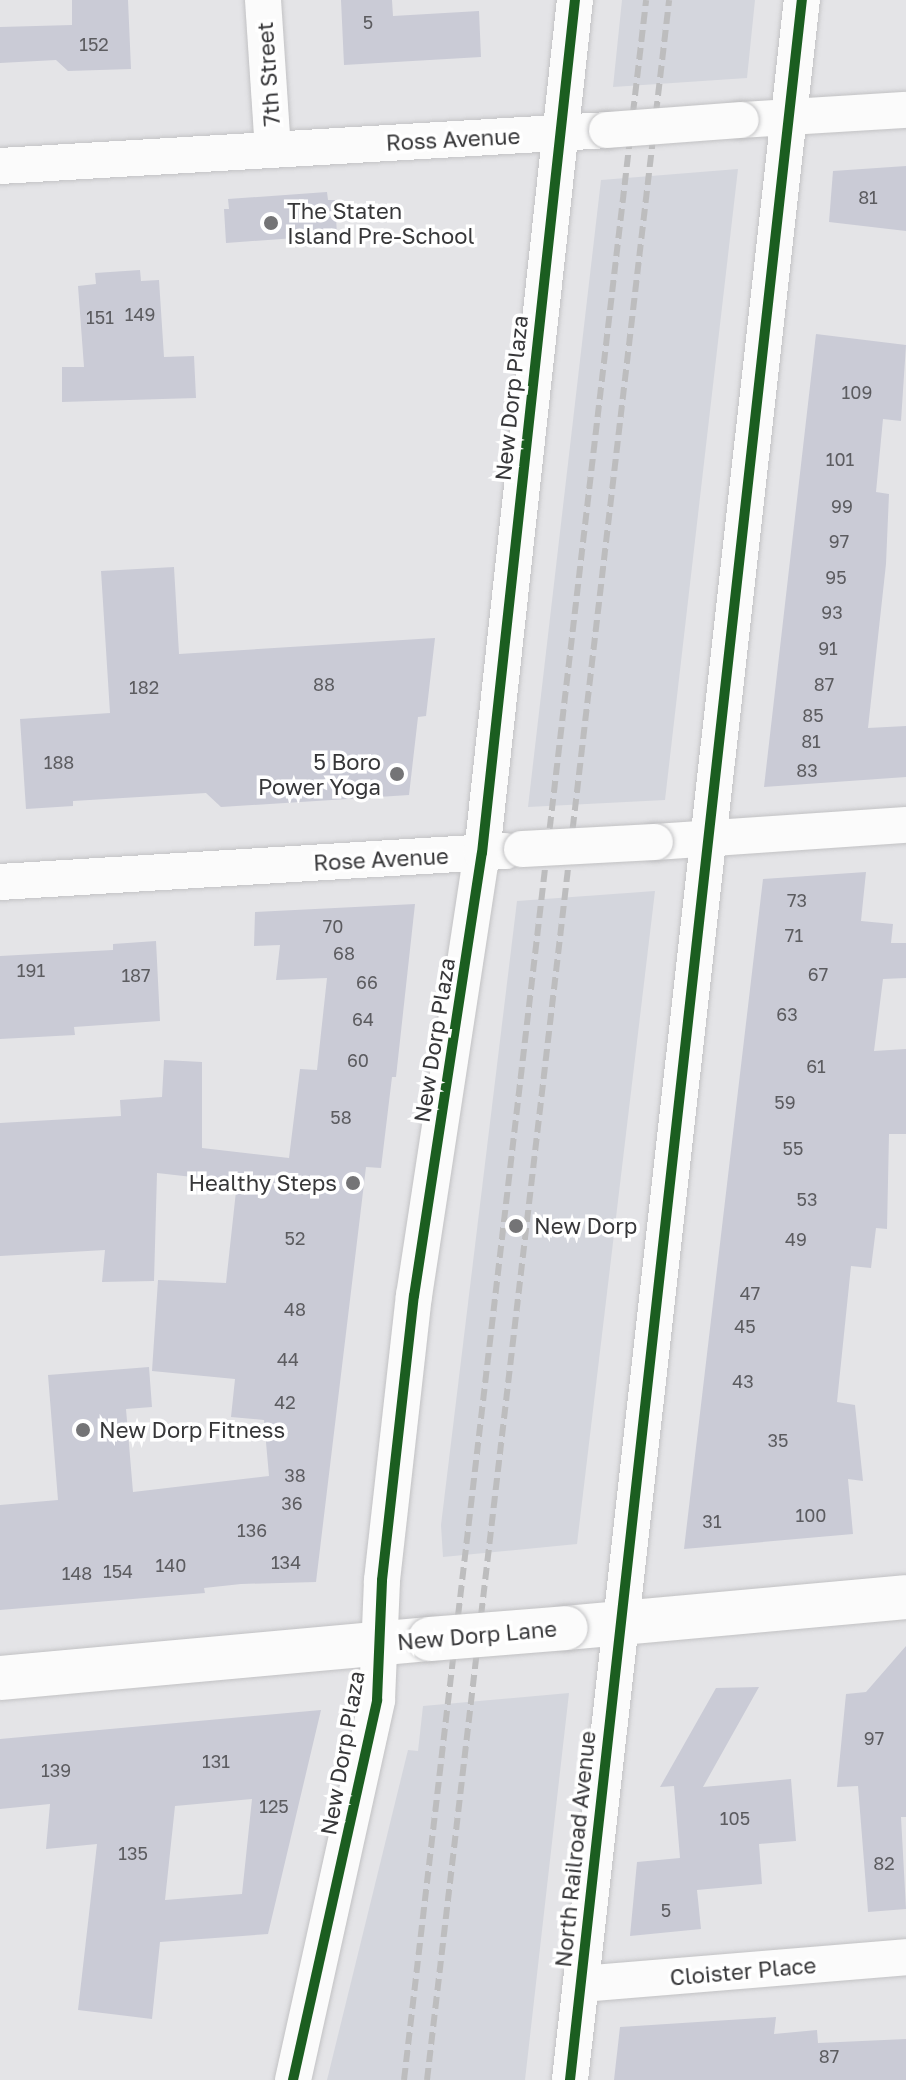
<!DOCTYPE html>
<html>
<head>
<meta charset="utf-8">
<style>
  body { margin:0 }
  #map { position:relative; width:906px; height:2080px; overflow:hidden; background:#e4e4e7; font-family:"Golos Text",sans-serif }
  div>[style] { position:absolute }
  .built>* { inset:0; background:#d4d6dd }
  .building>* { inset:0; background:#cacbd6 }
  .roads { filter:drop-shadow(0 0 2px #c2c2c4) drop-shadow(0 0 2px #c2c2c4) }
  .minor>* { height:36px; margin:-18px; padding:0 18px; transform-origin:18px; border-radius:18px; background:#fbfbfb }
  .tertiary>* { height:44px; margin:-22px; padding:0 22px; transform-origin:22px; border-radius:22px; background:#fbfbfb }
  .rail>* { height:6px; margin-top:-3px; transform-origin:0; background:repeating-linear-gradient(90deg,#bdbdbe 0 12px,transparent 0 18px) }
  .bridges { filter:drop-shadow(0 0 2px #c2c2c4) drop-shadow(0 0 2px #c2c2c4) }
  .minor-bridge>* { height:36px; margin:-18px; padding:0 18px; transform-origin:18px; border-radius:18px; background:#fbfbfb }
  .tertiary-bridge>* { height:44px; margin:-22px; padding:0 22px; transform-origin:22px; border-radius:22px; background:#fbfbfb }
  .cycleway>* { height:10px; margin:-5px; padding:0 5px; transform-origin:5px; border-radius:5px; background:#1b5e20 }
  .dots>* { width:22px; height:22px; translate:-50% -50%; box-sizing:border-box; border:4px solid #fff; border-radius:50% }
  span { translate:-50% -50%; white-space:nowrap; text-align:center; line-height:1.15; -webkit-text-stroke:7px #fff; paint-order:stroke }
  .number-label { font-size:18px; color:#5c5c60 }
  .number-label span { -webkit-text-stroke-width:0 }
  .street-label { font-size:22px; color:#373739 }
  .poi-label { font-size:22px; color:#373739 }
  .left { translate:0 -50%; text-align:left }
  .right { translate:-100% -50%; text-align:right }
</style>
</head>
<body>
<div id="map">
  <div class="built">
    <div style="clip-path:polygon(622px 0,755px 0,747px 78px,613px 87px)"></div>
    <div style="clip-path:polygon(738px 169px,665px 800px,528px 807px,601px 180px)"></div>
    <div style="clip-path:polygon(655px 891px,577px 1544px,443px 1557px,441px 1525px,517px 901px)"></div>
    <div style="clip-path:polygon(569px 1693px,525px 2080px,327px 2080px,408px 1750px,418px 1751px,423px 1706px)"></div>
  </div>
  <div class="building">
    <div style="clip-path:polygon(72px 0,128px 0,131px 69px,68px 71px,56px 60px,0 63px,0 27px,72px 25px)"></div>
    <div style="clip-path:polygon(341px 0,392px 0,393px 16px,479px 11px,481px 57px,344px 65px)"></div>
    <div style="clip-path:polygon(906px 166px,906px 231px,829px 222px,833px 171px)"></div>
    <div style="clip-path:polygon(327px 192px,328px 200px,335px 200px,337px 235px,226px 243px,224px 209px,229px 209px,228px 199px)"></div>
    <div style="clip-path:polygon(140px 270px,141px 281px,159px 280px,164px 357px,194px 356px,196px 398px,62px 402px,62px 367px,84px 367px,78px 286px,96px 284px,95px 273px)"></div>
    <div style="clip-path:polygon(816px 334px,906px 345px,901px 421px,883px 419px,876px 492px,889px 494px,886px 564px,868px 728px,906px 726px,906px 777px,764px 787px)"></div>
    <div style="clip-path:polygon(174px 567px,179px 654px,435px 638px,426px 716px,418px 717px,409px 795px,221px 807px,206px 793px,73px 801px,73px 806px,26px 809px,20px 719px,110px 713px,101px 571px)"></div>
    <div style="clip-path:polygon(866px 872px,861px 921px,893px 924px,891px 943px,906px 943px,906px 978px,883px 979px,874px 1051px,906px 1049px,906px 1134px,889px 1134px,887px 1229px,876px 1228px,871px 1268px,851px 1266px,837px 1402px,855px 1405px,863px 1481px,848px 1479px,853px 1534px,684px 1549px,763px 879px)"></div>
    <div style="clip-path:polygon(415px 904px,396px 1077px,392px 1077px,381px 1168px,366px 1167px,316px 1582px,241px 1584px,204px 1588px,205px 1593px,0 1610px,0 1505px,58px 1500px,48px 1375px,149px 1367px,152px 1407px,126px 1409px,133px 1492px,269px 1476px,264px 1420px,231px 1417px,235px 1379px,152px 1371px,158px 1280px,226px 1283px,237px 1182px,157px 1173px,154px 1281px,102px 1282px,105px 1250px,0 1256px,0 1123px,121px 1116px,120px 1100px,162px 1097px,164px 1060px,202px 1062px,202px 1148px,289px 1158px,300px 1069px,317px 1070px,327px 978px,276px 980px,280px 945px,254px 946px,255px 912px)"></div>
    <div style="clip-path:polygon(156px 941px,160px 1021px,74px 1027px,75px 1035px,0 1039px,0 956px,113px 950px,113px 944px)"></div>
    <div style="clip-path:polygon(906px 1646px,906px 1817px,901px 1817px,906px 1909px,868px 1912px,858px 1786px,837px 1787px,846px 1694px,866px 1692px)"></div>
    <div style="clip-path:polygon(759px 1687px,703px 1787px,791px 1779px,796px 1841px,759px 1844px,762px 1884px,697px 1890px,701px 1929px,630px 1936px,637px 1862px,680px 1858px,674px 1786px,660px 1787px,716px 1688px)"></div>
    <div style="clip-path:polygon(evenodd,321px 1710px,268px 1934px,160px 1942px,152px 2019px,78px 2010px,97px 1844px,46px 1849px,50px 1804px,0 1809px,0 1739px,321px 1710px,252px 1799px,242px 1894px,165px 1900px,175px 1806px,252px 1799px)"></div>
    <div style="clip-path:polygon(776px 2017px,774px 2034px,817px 2030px,818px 2043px,906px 2039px,906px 2080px,614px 2080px,620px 2027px)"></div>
  </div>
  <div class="roads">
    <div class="minor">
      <div style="left:263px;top:0;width:149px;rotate:86.2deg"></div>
      <div style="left:741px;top:120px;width:165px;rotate:-3.5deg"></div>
      <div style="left:0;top:166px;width:608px;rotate:-3.39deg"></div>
      <div style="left:655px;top:842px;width:252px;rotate:-3.9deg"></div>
      <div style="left:0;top:882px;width:506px;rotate:-3.51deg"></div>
      <div style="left:581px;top:1984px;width:326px;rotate:-4.7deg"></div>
      <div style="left:293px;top:2080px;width:389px;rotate:-77.5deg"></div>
      <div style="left:377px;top:1700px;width:120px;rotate:-87.6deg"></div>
      <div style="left:382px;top:1580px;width:286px;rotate:-83.6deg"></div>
      <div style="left:414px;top:1296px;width:448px;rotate:-81.3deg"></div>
      <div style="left:482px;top:853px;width:858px;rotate:-83.78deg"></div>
      <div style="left:570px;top:2080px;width:2093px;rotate:-83.64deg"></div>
    </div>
    <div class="tertiary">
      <div style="left:566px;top:1628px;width:341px;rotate:-5.2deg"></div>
      <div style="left:0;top:1678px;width:432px;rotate:-5.2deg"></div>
    </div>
  </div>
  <div class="rail">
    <div style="left:404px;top:2080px;width:2094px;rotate:-83.36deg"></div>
    <div style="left:427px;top:2080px;width:2094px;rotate:-83.36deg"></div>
  </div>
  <div class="bridges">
    <div class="minor-bridge">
      <div style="left:607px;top:130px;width:134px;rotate:-4.3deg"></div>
      <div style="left:522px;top:849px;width:133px;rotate:-3deg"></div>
    </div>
    <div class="tertiary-bridge">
      <div style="left:430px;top:1639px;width:136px;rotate:-4.6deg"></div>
    </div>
  </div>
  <div class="cycleway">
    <div style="left:293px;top:2080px;width:389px;rotate:-77.5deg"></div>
    <div style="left:377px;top:1700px;width:120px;rotate:-87.6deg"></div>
    <div style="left:382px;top:1580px;width:286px;rotate:-83.6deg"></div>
    <div style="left:414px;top:1296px;width:448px;rotate:-81.3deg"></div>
    <div style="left:482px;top:853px;width:858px;rotate:-83.78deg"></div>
    <div style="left:570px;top:2080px;width:2093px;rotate:-83.64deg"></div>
  </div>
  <div class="dots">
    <div style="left:271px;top:223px;background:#747476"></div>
    <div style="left:397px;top:774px;background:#747476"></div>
    <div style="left:353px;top:1183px;background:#747476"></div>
    <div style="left:516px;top:1226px;background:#747476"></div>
    <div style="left:83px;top:1430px;background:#747476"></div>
  </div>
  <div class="number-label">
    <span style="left:368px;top:22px">5</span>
    <span style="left:94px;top:44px">152</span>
    <span style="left:868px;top:197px">81</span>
    <span style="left:140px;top:314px">149</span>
    <span style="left:100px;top:317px">151</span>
    <span style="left:857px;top:392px">109</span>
    <span style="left:840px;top:459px">101</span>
    <span style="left:842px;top:506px">99</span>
    <span style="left:839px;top:541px">97</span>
    <span style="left:836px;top:577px">95</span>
    <span style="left:832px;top:612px">93</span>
    <span style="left:828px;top:648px">91</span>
    <span style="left:324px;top:684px">88</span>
    <span style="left:824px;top:684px">87</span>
    <span style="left:144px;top:687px">182</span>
    <span style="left:813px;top:715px">85</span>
    <span style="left:811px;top:741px">81</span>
    <span style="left:59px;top:762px">188</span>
    <span style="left:807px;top:770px">83</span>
    <span style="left:797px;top:900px">73</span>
    <span style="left:333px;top:926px">70</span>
    <span style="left:794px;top:935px">71</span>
    <span style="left:344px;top:953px">68</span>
    <span style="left:31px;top:970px">191</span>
    <span style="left:818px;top:974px">67</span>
    <span style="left:136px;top:975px">187</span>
    <span style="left:367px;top:982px">66</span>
    <span style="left:787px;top:1014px">63</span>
    <span style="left:363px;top:1019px">64</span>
    <span style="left:358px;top:1060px">60</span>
    <span style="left:816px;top:1066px">61</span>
    <span style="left:785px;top:1102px">59</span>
    <span style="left:341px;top:1117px">58</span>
    <span style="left:793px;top:1148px">55</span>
    <span style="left:807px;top:1199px">53</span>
    <span style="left:295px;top:1238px">52</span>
    <span style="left:796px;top:1239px">49</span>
    <span style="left:750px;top:1293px">47</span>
    <span style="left:295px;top:1309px">48</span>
    <span style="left:745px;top:1326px">45</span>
    <span style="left:288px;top:1359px">44</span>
    <span style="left:743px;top:1381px">43</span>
    <span style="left:285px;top:1402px">42</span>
    <span style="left:778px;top:1440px">35</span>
    <span style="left:295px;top:1475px">38</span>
    <span style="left:292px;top:1503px">36</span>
    <span style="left:811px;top:1515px">100</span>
    <span style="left:712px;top:1521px">31</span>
    <span style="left:252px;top:1530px">136</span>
    <span style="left:286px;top:1562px">134</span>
    <span style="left:171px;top:1565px">140</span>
    <span style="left:118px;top:1571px">154</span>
    <span style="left:77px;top:1573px">148</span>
    <span style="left:874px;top:1738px">97</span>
    <span style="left:216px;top:1761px">131</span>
    <span style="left:56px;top:1770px">139</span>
    <span style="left:274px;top:1806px">125</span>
    <span style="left:735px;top:1818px">105</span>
    <span style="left:133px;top:1853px">135</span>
    <span style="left:884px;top:1863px">82</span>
    <span style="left:666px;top:1910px">5</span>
    <span style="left:829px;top:2056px">87</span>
  </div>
  <div class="street-label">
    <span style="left:268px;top:74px;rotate:-94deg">7th Street</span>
    <span style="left:453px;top:139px;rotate:-3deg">Ross Avenue</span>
    <span style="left:511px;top:398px;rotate:-84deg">New Dorp Plaza</span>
    <span style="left:381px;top:859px;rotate:-3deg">Rose Avenue</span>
    <span style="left:434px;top:1040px;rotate:-81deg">New Dorp Plaza</span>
    <span style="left:477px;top:1635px;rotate:-5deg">New Dorp Lane</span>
    <span style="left:342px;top:1753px;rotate:-80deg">New Dorp Plaza</span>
    <span style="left:575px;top:1849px;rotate:-84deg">North Railroad Avenue</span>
    <span style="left:743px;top:1971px;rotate:-5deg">Cloister Place</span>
  </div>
  <div class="poi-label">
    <span class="left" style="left:287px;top:223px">The Staten<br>Island Pre-School</span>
    <span class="right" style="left:381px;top:774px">5 Boro<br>Power Yoga</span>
    <span class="right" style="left:337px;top:1183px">Healthy Steps</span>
    <span class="left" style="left:534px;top:1226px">New Dorp</span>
    <span class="left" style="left:99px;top:1430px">New Dorp Fitness</span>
  </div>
</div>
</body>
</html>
